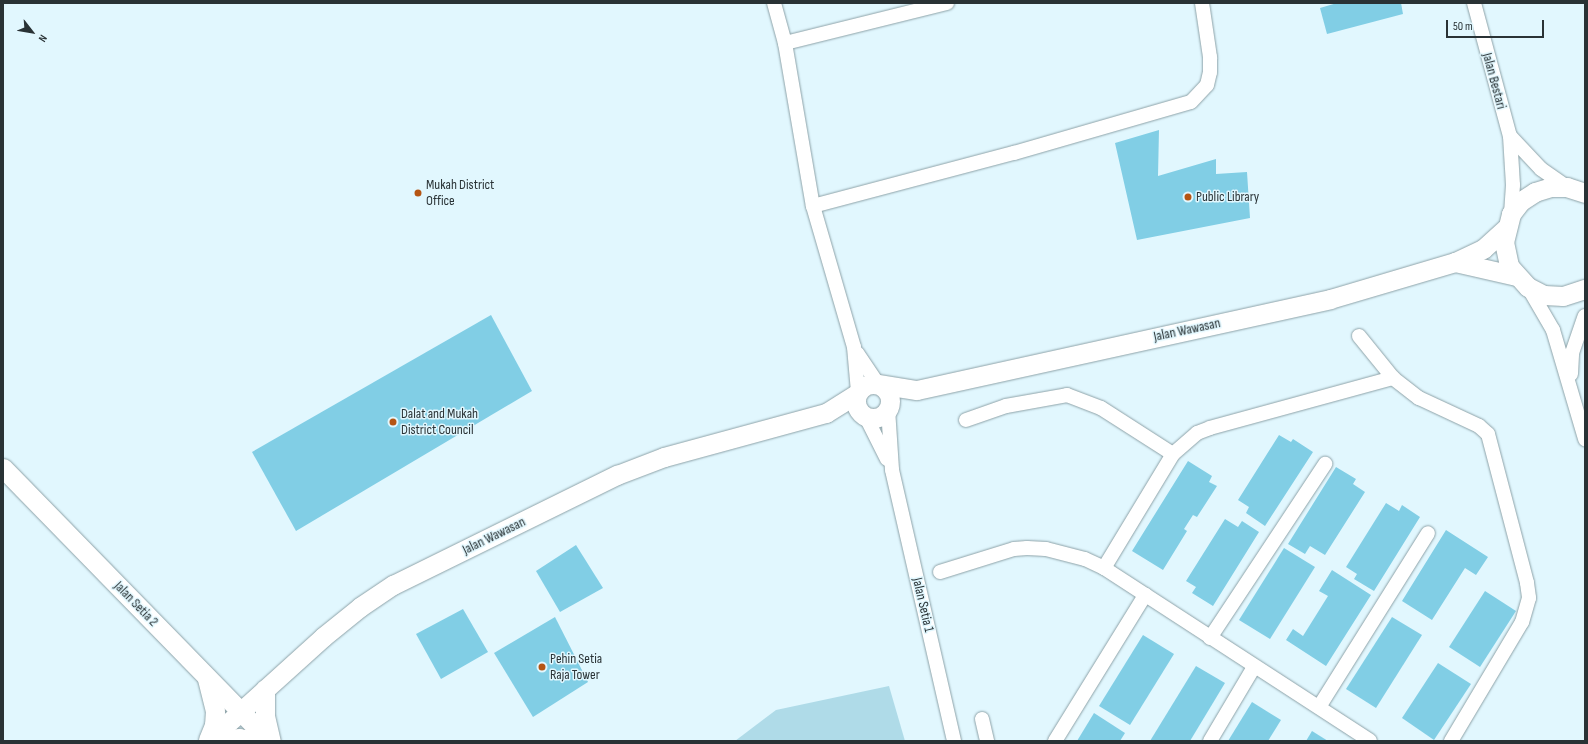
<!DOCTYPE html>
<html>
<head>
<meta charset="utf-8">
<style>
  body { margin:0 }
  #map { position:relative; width:1588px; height:744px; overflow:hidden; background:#e1f7fe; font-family:"Sofia Sans Condensed",sans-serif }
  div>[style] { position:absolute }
  .green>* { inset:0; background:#afdbe8 }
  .building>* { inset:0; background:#81cee5 }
  .roads { filter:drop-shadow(0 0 1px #8da2a8) drop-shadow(0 0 1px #8da2a8) }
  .street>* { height:14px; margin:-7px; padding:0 7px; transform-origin:7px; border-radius:7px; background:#fff }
  .secondary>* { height:19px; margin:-9.5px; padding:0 9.5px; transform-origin:9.5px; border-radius:9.5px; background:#fff }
  .secondary>.ring { margin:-9.5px; padding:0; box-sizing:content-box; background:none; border:19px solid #fff; border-radius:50% }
  .dots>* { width:11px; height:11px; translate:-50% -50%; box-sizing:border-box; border:2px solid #e1f7fe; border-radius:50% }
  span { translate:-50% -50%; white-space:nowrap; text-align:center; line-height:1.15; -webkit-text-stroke:3px #e1f7fe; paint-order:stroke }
  .street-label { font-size:14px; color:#293235 }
  .poi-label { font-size:14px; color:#293235 }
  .left { translate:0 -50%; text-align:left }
  .frame { position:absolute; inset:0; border:4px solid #293235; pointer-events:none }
  .north { position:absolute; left:12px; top:12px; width:40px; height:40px; -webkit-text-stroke:3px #e1f7fe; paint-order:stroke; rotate:121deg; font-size:11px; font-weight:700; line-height:16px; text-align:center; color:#293235 }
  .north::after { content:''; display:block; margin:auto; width:14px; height:18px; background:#293235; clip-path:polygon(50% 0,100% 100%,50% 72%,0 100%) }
  .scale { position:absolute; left:1446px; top:20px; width:98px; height:18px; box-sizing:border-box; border:2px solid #293235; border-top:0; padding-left:5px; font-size:12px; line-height:14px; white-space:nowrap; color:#293235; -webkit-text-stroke:3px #e1f7fe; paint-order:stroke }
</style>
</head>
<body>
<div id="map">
  <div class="green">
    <div style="clip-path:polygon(889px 686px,905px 741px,735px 741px,776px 710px)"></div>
  </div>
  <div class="building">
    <div style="clip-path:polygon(1337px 3px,1401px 3px,1403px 14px,1327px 34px,1320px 8px)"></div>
    <div style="clip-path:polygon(1159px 130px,1158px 176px,1216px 159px,1216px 174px,1247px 172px,1250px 218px,1137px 240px,1115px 143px)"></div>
    <div style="clip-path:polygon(491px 315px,532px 391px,296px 531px,252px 452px)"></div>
    <div style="clip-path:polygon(1279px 435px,1291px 442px,1293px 439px,1313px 452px,1265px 526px,1246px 513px,1249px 507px,1238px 500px)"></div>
    <div style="clip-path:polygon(1188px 461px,1212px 476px,1209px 482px,1217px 486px,1197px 517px,1193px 515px,1184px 529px,1187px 531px,1163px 570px,1132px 551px)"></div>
    <div style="clip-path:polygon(1336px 467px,1356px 479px,1353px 484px,1365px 492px,1325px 555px,1310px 546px,1305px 554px,1288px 544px)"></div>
    <div style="clip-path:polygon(1386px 503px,1399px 511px,1402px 505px,1420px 517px,1374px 591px,1354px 579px,1357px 574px,1346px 567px)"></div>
    <div style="clip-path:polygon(1225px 519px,1238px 527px,1242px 521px,1259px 532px,1213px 606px,1192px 593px,1196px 587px,1186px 581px)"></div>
    <div style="clip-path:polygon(1446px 530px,1488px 557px,1476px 575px,1465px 568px,1432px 620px,1402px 601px)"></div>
    <div style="clip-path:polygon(576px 545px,603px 588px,560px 612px,536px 571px)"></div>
    <div style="clip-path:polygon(1284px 548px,1315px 567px,1270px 639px,1239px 620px)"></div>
    <div style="clip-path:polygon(1332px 570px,1371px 595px,1326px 666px,1286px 640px,1293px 629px,1303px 636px,1328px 596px,1319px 591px)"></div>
    <div style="clip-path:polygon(1485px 591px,1516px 611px,1480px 667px,1449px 647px)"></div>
    <div style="clip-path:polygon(463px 609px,488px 652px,441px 679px,416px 634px)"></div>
    <div style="clip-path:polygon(555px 617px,588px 682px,533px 717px,494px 653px)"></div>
    <div style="clip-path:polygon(1392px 617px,1422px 635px,1376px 708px,1346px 689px)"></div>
    <div style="clip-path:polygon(1143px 635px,1174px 654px,1130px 725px,1099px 706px)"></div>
    <div style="clip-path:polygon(1438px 663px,1471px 684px,1434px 740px,1402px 718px)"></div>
    <div style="clip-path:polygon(1196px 666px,1225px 683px,1190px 741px,1150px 741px)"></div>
    <div style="clip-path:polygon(1252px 702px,1281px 720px,1268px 741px,1228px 741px)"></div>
    <div style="clip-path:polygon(1094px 713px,1125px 733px,1120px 741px,1077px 741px)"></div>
    <div style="clip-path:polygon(1312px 731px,1328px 741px,1306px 741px)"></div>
  </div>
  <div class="roads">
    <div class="street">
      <div style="left:774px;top:3px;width:41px;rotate:74.6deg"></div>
      <div style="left:785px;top:43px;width:165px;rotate:80.3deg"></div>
      <div style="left:813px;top:206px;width:147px;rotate:73.8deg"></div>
      <div style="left:854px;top:347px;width:45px;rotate:84.9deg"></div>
      <div style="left:1474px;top:3px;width:138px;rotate:74.9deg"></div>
      <div style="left:1510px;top:136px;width:49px;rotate:86.5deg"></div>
      <div style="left:1513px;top:185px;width:29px;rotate:94deg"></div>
      <div style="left:785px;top:43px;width:167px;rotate:-13.9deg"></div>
      <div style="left:1510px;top:136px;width:45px;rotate:46.8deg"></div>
      <div style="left:1541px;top:169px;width:32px;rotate:35deg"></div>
      <div style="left:813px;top:206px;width:208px;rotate:-14.8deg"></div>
      <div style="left:1014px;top:153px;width:184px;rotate:-16.1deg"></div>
      <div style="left:1191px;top:102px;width:23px;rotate:-47deg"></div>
      <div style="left:1207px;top:85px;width:13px;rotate:-77deg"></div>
      <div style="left:1210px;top:72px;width:15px;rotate:-90deg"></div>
      <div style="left:1210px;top:57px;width:55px;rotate:-98.4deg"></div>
      <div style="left:1528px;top:287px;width:50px;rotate:59.8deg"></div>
      <div style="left:1553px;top:330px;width:114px;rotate:73.6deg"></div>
      <div style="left:1359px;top:336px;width:54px;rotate:51deg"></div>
      <div style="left:1393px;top:378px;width:33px;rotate:38deg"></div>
      <div style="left:1419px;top:398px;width:66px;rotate:25deg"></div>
      <div style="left:1479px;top:426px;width:12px;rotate:42deg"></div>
      <div style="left:1488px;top:434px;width:154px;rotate:75.3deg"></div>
      <div style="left:1527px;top:583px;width:15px;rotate:82deg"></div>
      <div style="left:1529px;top:598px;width:25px;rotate:106deg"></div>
      <div style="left:1522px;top:622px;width:139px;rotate:120.8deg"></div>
      <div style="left:857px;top:353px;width:37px;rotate:56deg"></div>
      <div style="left:1571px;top:374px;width:21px;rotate:-87deg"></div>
      <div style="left:1572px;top:353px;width:39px;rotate:-71deg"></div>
      <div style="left:888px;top:409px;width:61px;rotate:86.2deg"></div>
      <div style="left:892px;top:470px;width:278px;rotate:77.1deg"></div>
      <div style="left:866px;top:417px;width:47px;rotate:63.4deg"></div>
      <div style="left:966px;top:420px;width:42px;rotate:-19.3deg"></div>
      <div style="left:1006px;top:406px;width:62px;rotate:-10.2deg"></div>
      <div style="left:1067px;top:395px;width:36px;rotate:21deg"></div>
      <div style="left:1101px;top:408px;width:85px;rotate:32.6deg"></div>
      <div style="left:1104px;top:568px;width:133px;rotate:-58.8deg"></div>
      <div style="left:1173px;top:454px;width:32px;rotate:-41deg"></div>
      <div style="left:1197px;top:433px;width:14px;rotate:-21deg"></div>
      <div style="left:1210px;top:428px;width:190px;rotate:-15.3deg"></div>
      <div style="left:940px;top:572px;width:77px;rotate:-17.3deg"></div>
      <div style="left:1014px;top:549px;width:13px;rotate:-4deg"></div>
      <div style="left:1027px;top:548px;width:19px;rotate:3deg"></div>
      <div style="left:1046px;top:549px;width:40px;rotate:14.4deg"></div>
      <div style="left:1085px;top:559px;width:21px;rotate:25deg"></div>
      <div style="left:1104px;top:568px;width:317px;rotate:33deg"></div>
      <div style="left:1210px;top:638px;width:209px;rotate:-56.5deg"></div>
      <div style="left:1319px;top:707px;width:205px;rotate:-57.9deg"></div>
      <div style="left:982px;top:719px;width:23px;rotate:77deg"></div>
      <div style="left:1055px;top:741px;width:172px;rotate:-58.3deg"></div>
      <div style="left:1210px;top:741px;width:86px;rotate:-59.3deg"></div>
    </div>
    <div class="secondary">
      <div style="left:1585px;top:193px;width:19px;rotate:-162deg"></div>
      <div style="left:1567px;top:187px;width:16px;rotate:180deg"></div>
      <div style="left:1551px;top:187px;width:17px;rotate:163deg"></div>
      <div style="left:1535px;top:192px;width:17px;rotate:147deg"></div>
      <div style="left:1521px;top:201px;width:16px;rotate:128deg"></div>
      <div style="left:1511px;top:214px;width:29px;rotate:104deg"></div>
      <div style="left:1504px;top:242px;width:25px;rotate:78deg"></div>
      <div style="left:1509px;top:266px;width:28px;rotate:48deg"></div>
      <div style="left:1528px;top:287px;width:18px;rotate:27deg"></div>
      <div style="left:1544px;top:295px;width:19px;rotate:3deg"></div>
      <div style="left:1563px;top:296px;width:23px;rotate:-18deg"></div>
      <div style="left:1455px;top:262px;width:63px;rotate:12.9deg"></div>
      <div class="ring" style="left:856px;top:384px;width:15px;height:15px"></div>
      <div style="left:878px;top:384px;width:39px;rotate:9deg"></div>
      <div style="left:917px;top:390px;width:423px;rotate:-12.4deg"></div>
      <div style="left:1330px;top:299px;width:130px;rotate:-16.5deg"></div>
      <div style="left:1455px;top:262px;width:31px;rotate:-25deg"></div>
      <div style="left:1483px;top:249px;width:30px;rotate:-42deg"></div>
      <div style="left:3px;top:468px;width:381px;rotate:45.7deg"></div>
      <div style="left:207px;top:679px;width:33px;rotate:76deg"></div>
      <div style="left:215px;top:711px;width:14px;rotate:94deg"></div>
      <div style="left:214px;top:725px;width:16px;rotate:112deg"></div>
      <div style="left:265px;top:689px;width:27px;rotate:90deg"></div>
      <div style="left:265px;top:716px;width:26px;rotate:77deg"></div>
      <div style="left:208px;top:741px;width:155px;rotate:-42.1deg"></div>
      <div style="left:323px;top:637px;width:48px;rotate:-39deg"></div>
      <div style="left:360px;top:607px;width:40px;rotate:-34deg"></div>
      <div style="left:393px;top:585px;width:250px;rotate:-26.2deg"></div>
      <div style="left:617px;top:475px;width:50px;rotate:-21deg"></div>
      <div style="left:664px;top:457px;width:168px;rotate:-15.2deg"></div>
      <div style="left:826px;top:413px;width:36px;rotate:-32deg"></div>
      <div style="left:211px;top:741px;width:28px;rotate:-6deg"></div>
      <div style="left:239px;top:738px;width:17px;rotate:10deg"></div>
    </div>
  </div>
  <div class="dots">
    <div style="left:418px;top:193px;background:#b55513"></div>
    <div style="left:1188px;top:197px;background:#b55513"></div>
    <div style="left:393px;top:422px;background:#b55513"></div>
    <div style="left:542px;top:667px;background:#b55513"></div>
  </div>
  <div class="street-label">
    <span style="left:1494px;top:81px;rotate:75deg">Jalan Bestari</span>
    <span style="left:1187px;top:330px;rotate:-12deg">Jalan Wawasan</span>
    <span style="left:494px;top:536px;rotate:-26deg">Jalan Wawasan</span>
    <span style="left:136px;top:604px;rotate:46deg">Jalan Setia 2</span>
    <span style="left:923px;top:605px;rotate:77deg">Jalan Setia 1</span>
  </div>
  <div class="poi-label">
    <span class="left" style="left:426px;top:193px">Mukah District<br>Office</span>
    <span class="left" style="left:1196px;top:197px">Public Library</span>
    <span class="left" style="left:401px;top:422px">Dalat and Mukah<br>District Council</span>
    <span class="left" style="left:550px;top:667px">Pehin Setia<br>Raja Tower</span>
  </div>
  <div class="frame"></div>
  <div class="north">N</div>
  <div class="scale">50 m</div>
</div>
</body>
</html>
